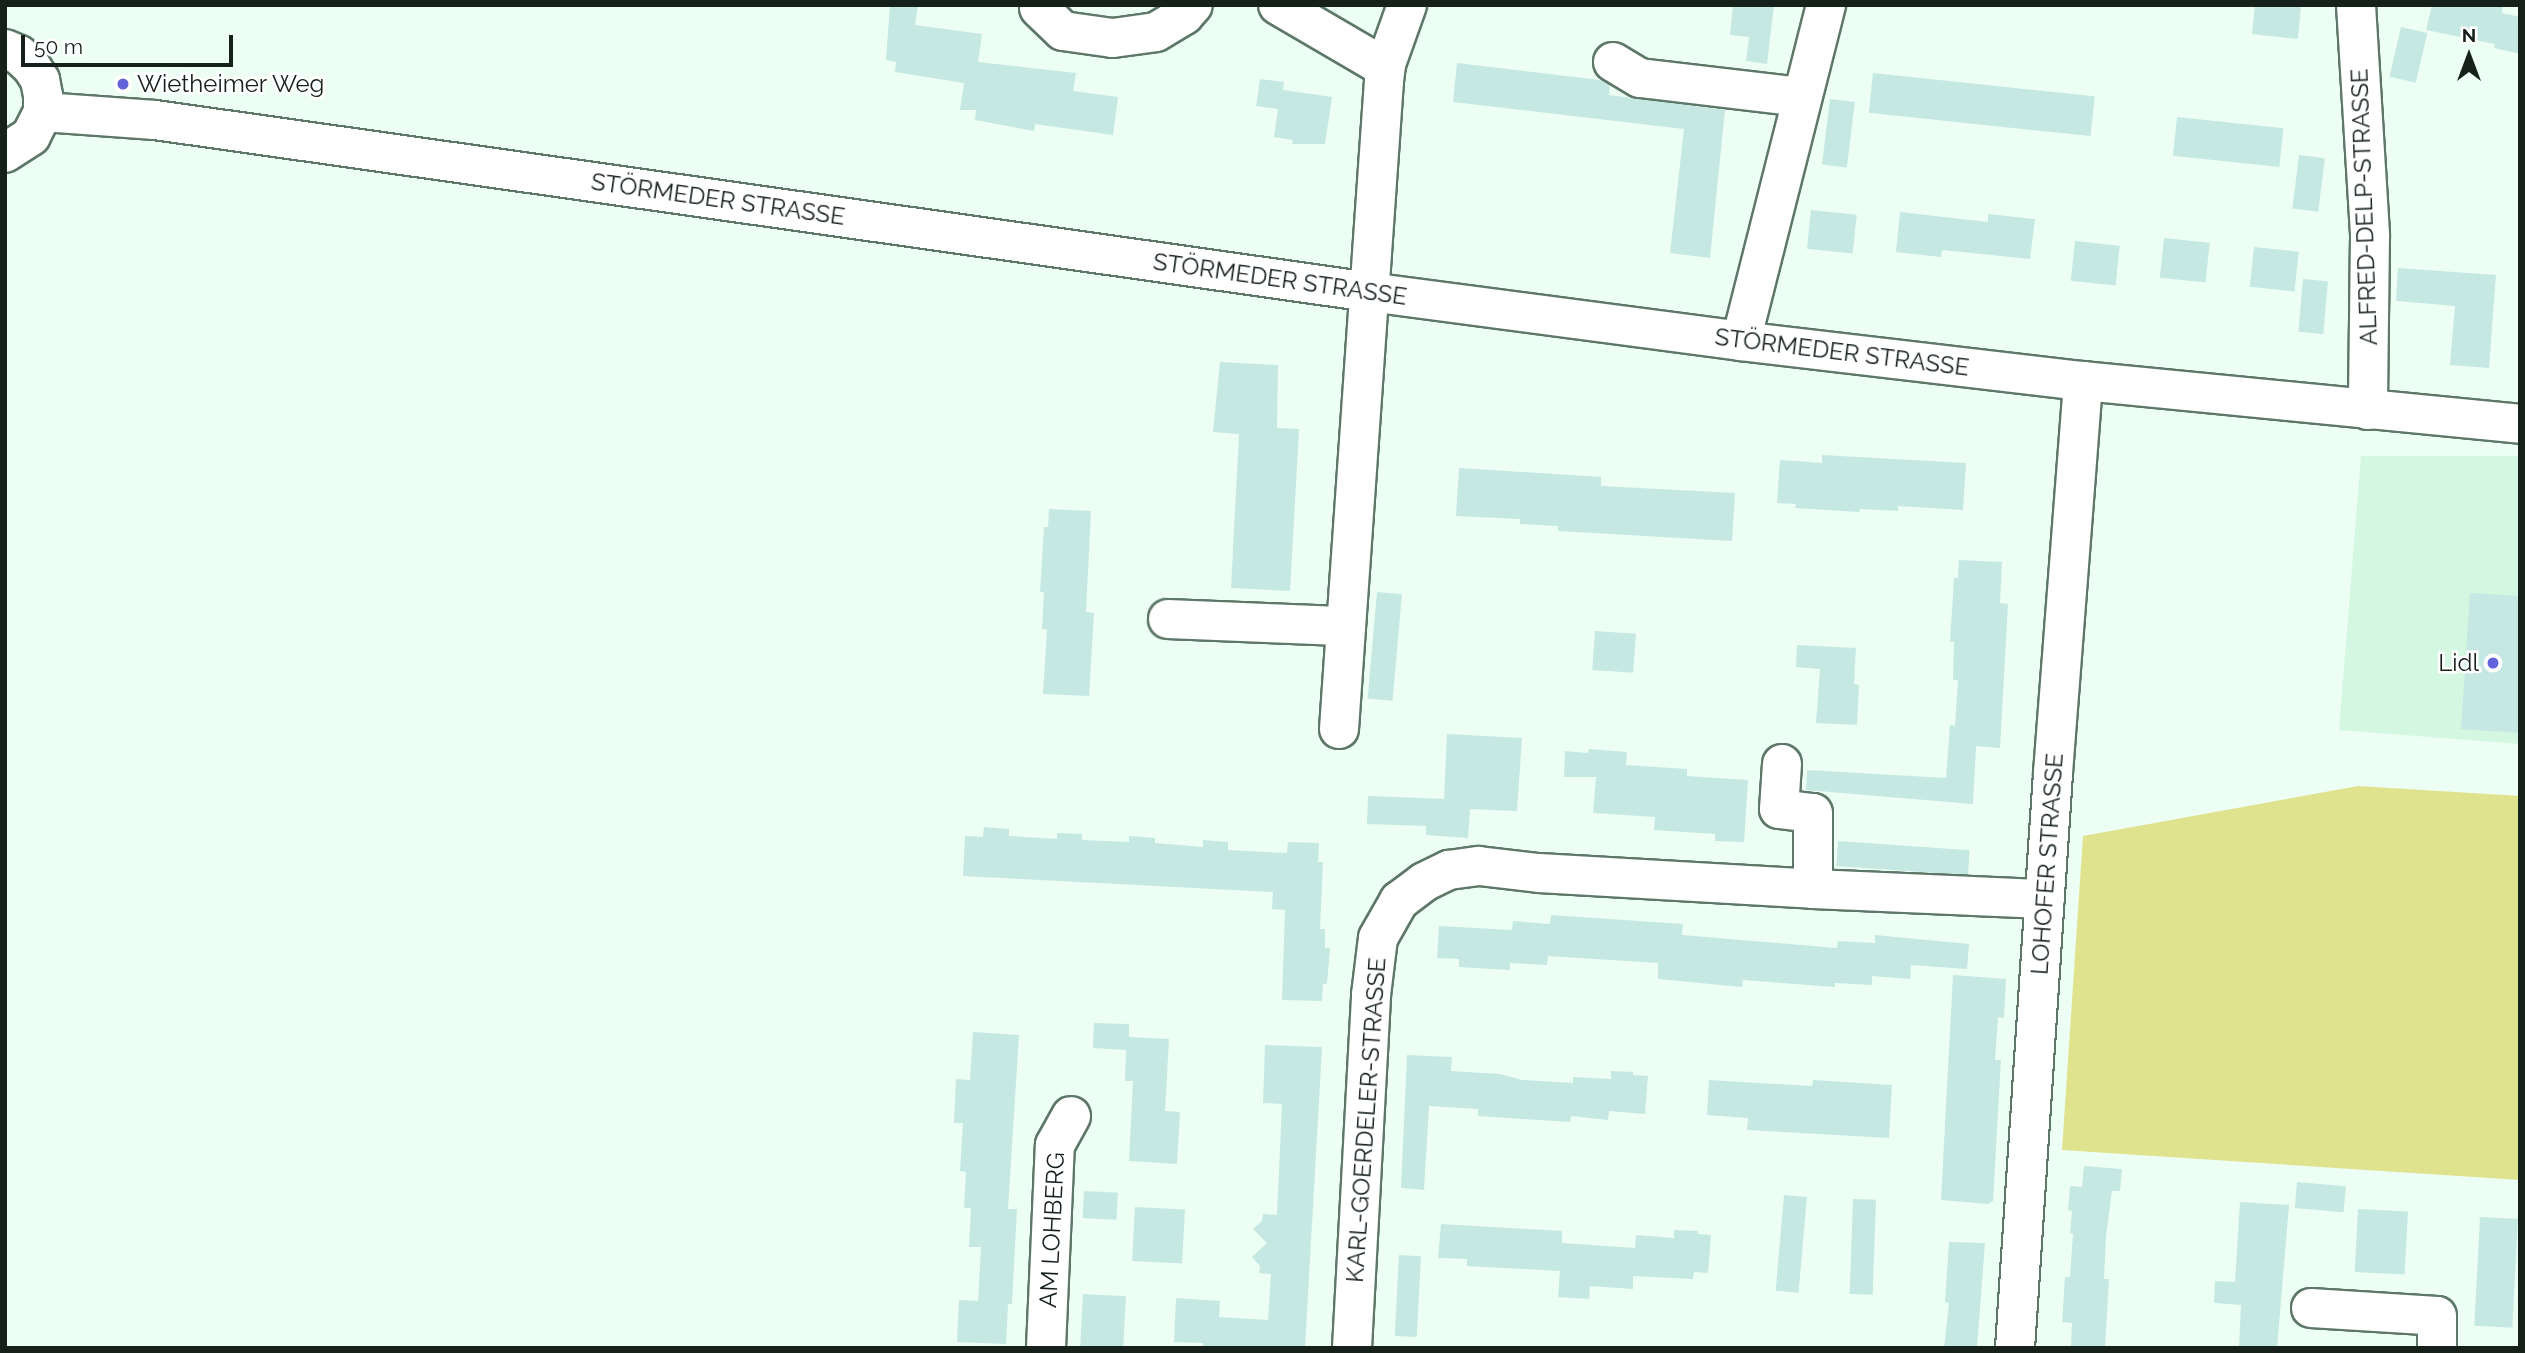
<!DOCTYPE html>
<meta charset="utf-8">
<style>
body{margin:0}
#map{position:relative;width:2525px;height:1353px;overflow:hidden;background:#edfef4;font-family:Raleway,sans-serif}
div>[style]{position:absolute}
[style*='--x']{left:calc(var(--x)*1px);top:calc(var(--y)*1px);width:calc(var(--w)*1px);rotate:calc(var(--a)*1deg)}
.built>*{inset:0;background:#d3f7e1}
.green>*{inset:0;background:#e0e38e}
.building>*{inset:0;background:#c5e8e2;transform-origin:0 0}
.roads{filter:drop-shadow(2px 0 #5d7768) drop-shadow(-2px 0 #5d7768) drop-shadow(0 2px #5d7768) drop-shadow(0 -2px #5d7768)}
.minor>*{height:38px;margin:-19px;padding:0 19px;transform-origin:19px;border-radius:19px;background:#fff}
.major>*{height:38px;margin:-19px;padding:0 19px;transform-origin:19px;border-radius:19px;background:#fff}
.dots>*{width:19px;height:19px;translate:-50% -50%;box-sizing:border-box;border:4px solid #fff;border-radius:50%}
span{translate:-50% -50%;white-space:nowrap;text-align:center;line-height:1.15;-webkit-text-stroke:5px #fff;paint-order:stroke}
.poi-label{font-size:24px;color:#17211b}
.left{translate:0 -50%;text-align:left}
.right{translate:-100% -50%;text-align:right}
.street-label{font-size:24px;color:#17211b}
.frame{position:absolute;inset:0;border:7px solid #17211b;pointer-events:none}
.north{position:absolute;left:2434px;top:21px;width:70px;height:70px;-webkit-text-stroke:5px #fff;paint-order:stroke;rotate:0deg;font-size:19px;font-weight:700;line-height:28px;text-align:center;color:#17211b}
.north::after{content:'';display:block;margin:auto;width:24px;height:32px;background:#17211b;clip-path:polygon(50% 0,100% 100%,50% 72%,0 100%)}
.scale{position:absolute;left:21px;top:35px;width:212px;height:32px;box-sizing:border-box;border:4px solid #17211b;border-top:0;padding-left:9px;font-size:21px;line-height:24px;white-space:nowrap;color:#17211b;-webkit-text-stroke:5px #fff;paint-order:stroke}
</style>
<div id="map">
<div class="built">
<div style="clip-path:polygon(2361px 456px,2520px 456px,2520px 744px,2339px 730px)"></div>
</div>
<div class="green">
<div style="clip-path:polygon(2358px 786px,2520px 796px,2520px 1180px,2062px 1150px,2083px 836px)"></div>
</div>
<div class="building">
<div style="clip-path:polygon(890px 5px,918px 5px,915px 25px,982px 34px,978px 62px,1076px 73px,1073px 91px,1118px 97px,1113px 135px,1035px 124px,1034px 131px,975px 120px,976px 110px,960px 110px,964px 83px,895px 72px,896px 62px,886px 60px)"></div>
<div style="clip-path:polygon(1733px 5px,1774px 5px,1767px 64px,1746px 61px,1749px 37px,1730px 35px)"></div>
<div style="clip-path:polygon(2255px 5px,2301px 5px,2298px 39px,2252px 34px)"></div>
<div style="clip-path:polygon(2432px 5px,2503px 5px,2502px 13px,2520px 17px,2520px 54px,2494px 48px,2495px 44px,2426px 30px)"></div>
<div style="left:2401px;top:27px;width:27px;height:51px;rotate:13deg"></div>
<div style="clip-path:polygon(1457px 63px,1600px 80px,1610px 85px,1609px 95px,1725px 110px,1710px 258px,1670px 253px,1684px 129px,1453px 102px)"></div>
<div style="left:1873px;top:73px;width:223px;height:40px;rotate:6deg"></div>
<div style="clip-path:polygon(1260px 79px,1284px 82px,1283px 90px,1332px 97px,1325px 144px,1292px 144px,1293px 140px,1274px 137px,1278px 109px,1256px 106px)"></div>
<div style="left:1830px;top:99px;width:25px;height:66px;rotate:7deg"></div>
<div style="left:2177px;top:117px;width:107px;height:39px;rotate:6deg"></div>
<div style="left:2299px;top:155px;width:26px;height:54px;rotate:7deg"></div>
<div style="left:1811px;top:210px;width:46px;height:39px;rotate:6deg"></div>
<div style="clip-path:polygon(1900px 212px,1988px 222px,1988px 214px,2035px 219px,2030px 259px,1942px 250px,1941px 257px,1896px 252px)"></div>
<div style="left:2164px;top:238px;width:46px;height:40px;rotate:6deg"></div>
<div style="left:2075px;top:241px;width:45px;height:40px;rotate:6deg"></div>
<div style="left:2254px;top:247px;width:45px;height:40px;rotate:6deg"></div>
<div style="clip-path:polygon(2398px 268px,2496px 275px,2489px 368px,2450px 365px,2455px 306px,2396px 301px)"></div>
<div style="left:2303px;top:279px;width:25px;height:53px;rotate:5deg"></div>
<div style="clip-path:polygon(1220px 362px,1278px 365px,1277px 428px,1299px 429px,1290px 591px,1231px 588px,1239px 434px,1213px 432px)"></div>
<div style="clip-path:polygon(1822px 455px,1966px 463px,1963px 510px,1898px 506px,1898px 511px,1860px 509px,1859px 512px,1795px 508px,1796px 504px,1777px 503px,1780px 460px,1822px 463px)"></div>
<div style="clip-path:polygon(1459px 468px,1601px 477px,1601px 486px,1735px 493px,1732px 541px,1558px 531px,1558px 526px,1520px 524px,1520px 519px,1456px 516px)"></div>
<div style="clip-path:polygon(1049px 509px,1091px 511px,1086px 612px,1094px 613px,1089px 696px,1043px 694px,1047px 630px,1042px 629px,1044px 592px,1040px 592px,1044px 527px,1048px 527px)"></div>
<div style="clip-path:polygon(1959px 560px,2002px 562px,2000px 603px,2008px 604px,2000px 748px,1976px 746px,1973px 804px,1806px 790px,1807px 770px,1946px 778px,1950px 725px,1955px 726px,1958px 680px,1953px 680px,1954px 642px,1950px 642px,1954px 578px,1958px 578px)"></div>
<div style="left:1377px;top:592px;width:25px;height:107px;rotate:5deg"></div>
<div style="clip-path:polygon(2470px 593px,2520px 596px,2520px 733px,2461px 729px)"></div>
<div style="left:1595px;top:631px;width:41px;height:39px;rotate:4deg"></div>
<div style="clip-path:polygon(1797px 645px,1856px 648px,1854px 684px,1859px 685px,1857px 725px,1816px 723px,1820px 669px,1796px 667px)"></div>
<div style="clip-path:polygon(1447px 734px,1522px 738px,1517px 811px,1470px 809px,1468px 838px,1426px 835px,1426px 826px,1367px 824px,1368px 796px,1444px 799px)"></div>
<div style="clip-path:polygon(1589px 749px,1627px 752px,1626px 765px,1687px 769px,1687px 776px,1748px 780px,1744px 842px,1715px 841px,1715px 834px,1654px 830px,1655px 817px,1593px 813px,1596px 777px,1564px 777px,1565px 751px,1588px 753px)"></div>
<div style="clip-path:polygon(984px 827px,1009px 829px,1009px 836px,1057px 839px,1057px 833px,1082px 834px,1082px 840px,1129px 842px,1129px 836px,1155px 838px,1155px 843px,1203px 847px,1203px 840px,1228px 842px,1228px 850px,1287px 853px,1288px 842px,1319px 843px,1318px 862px,1323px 862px,1320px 929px,1325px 929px,1325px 948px,1330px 948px,1327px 984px,1323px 984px,1322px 1001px,1282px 1000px,1285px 910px,1272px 909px,1273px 892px,963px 876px,965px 836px,983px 837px)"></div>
<div style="left:1838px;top:841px;width:132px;height:25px;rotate:4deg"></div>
<div style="clip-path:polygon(1551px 915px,1683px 924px,1682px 935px,1837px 948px,1838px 941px,1875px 943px,1875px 935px,1969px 944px,1967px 969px,1911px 965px,1910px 979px,1872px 976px,1872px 985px,1835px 983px,1835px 987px,1743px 980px,1742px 987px,1658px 979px,1658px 963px,1548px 956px,1547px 965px,1510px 963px,1510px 970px,1459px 967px,1459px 959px,1437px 958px,1439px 926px,1512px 930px,1513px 921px,1550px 924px)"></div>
<div style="clip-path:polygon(1953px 975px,2006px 979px,2004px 1018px,1998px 1017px,1995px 1060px,2001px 1060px,1993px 1201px,1988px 1204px,1941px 1200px)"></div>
<div style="clip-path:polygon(1094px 1023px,1129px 1024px,1129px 1037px,1169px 1039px,1165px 1111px,1180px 1112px,1177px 1164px,1129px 1161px,1133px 1081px,1125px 1081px,1126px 1050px,1093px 1048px)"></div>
<div style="clip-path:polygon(973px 1032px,1019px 1035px,1008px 1209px,1017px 1209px,1012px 1304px,1008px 1304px,1006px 1344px,957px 1342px,959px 1300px,978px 1301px,981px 1247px,969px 1247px,971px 1208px,964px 1208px,966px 1172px,960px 1171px,963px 1123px,954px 1123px,956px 1079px,970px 1080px)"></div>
<div style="clip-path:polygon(1265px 1045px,1322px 1047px,1305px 1348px,1203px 1348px,1203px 1343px,1174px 1342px,1176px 1298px,1220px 1301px,1219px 1317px,1268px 1320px,1271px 1274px,1259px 1273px,1260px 1266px,1252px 1257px,1267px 1243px,1253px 1229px,1262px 1221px,1263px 1214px,1277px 1215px,1282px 1104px,1263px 1103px)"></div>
<div style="clip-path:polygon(1407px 1055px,1452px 1057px,1451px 1071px,1500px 1074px,1522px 1080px,1573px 1083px,1573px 1077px,1611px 1079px,1611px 1071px,1633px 1072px,1633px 1075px,1648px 1076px,1645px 1114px,1609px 1111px,1608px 1120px,1571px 1116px,1570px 1122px,1478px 1116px,1478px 1109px,1429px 1106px,1424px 1190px,1401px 1188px)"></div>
<div style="clip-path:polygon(1709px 1080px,1812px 1086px,1813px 1080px,1892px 1085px,1889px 1138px,1747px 1130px,1748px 1118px,1707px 1115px)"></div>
<div style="clip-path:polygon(2084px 1166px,2122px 1169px,2120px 1191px,2112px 1191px,2106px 1236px,2104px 1279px,2109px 1279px,2105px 1348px,2071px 1348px,2072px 1323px,2062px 1322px,2065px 1277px,2070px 1277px,2073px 1234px,2070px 1233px,2072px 1211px,2068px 1210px,2070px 1186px,2082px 1187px)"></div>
<div style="left:2297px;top:1182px;width:49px;height:26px;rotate:5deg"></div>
<div style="left:1084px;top:1191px;width:34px;height:27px;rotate:3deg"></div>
<div style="left:1784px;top:1195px;width:23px;height:96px;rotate:5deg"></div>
<div style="left:1853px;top:1199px;width:23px;height:95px;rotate:2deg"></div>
<div style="clip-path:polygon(2240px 1202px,2289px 1205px,2277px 1348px,2239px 1348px,2241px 1305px,2214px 1303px,2215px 1281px,2235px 1282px)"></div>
<div style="left:1135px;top:1207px;width:50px;height:54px;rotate:3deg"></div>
<div style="left:2358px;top:1209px;width:50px;height:63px;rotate:3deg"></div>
<div style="left:2480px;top:1217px;width:38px;height:109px;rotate:3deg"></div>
<div style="clip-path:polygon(1441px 1224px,1562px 1231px,1562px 1243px,1635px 1248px,1636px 1235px,1674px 1238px,1674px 1230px,1698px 1231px,1698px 1234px,1711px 1235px,1708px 1273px,1694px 1272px,1693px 1279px,1633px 1276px,1633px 1289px,1590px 1286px,1589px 1299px,1558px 1297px,1560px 1271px,1467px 1266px,1467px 1259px,1438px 1258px)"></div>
<div style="clip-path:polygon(1949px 1242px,1985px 1243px,1977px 1348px,1944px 1348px,1949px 1303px,1945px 1302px)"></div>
<div style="left:1399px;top:1255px;width:22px;height:81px;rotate:3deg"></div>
<div style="left:1083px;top:1294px;width:43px;height:54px;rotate:3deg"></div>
</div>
<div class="roads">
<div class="minor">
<div style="--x:1278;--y:5;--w:111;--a:30.3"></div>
<div style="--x:1374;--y:61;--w:12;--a:14"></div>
<div style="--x:2356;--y:5;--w:232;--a:86.5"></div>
<div style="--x:2370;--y:237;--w:173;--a:90.7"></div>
<div style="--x:1039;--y:8;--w:33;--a:44"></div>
<div style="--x:1063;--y:31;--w:50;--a:8"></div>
<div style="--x:1113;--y:38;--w:43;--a:-7.9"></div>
<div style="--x:1156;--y:32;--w:33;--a:-31"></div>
<div style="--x:1184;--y:15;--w:13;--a:-48"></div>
<div style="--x:1613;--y:62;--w:31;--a:31"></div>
<div style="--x:1640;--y:78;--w:163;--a:6.7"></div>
<div style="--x:1741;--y:341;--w:347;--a:-75.8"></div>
<div style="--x:1168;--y:619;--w:178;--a:2.3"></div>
<div style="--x:1339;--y:729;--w:650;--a:-86.03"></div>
<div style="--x:1384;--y:81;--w:17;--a:-83"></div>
<div style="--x:1386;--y:64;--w:63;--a:-70.4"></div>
<div style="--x:1782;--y:764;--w:45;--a:93.8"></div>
<div style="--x:1779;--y:809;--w:34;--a:7"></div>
<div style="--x:1813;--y:813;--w:76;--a:90"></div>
<div style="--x:2311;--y:1308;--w:126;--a:3.6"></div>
<div style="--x:2437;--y:1316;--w:32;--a:90"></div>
<div style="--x:1046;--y:1348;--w:203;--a:-87.5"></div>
<div style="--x:1055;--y:1145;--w:33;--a:-61"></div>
<div style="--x:1352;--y:1348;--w:354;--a:-86.9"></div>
<div style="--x:1371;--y:995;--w:57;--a:-83"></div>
<div style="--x:1378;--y:938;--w:43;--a:-60.4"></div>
<div style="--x:1399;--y:901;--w:31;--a:-37"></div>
<div style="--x:1424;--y:882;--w:28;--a:-26"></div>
<div style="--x:1449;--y:870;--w:30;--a:-8"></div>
<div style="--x:1479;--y:866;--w:60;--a:6.7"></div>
<div style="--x:1539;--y:873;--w:274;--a:3.3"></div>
<div style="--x:1813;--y:889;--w:232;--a:2.5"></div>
<div style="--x:2015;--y:1348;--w:576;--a:-86.22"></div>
<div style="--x:2053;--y:773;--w:393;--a:-85.6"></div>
</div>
<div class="major">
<div style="--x:5;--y:49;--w:15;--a:23"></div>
<div style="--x:19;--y:55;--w:16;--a:43"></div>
<div style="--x:31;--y:66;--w:17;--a:57"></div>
<div style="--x:40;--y:80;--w:16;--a:79"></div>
<div style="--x:43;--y:96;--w:16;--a:90"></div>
<div style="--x:43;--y:112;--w:27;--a:117"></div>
<div style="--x:31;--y:136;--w:31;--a:147"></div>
<div style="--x:43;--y:112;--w:112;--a:4.1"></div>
<div style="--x:155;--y:120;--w:1226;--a:8.06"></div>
<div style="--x:1369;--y:292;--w:375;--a:7.5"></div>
<div style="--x:1741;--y:341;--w:344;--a:6.7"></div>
<div style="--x:2083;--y:381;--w:439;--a:5.6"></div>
</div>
</div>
<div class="dots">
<div style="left:123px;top:84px;background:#6362db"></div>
<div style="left:2493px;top:663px;background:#6362db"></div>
</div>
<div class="poi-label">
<span class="left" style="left:137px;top:84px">Wietheimer Weg</span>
<span class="right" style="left:2479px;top:663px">Lidl</span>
</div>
<div class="street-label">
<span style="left:718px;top:199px;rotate:8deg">STÖRMEDER STRASSE</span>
<span style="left:2364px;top:207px;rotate:-92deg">ALFRED-DELP-STRASSE</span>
<span style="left:1280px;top:279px;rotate:8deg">STÖRMEDER STRASSE</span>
<span style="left:1842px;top:352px;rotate:7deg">STÖRMEDER STRASSE</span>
<span style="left:2047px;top:864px;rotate:-86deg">LOHOFER STRASSE</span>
<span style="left:1366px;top:1120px;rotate:-86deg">KARL-GOERDELER-STRASSE</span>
<span style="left:1052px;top:1230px;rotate:-87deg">AM LOHBERG</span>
</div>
<div class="frame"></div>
<div class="north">N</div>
<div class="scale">50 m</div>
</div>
